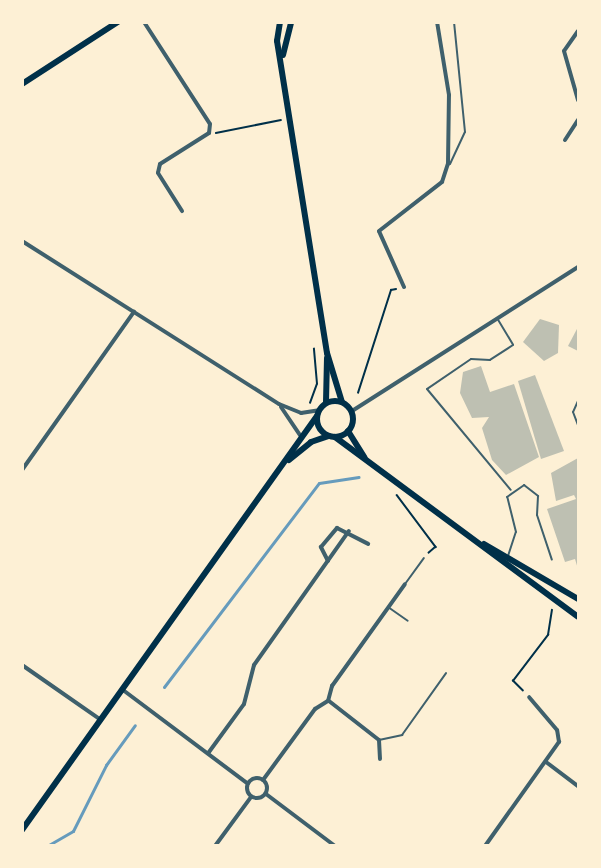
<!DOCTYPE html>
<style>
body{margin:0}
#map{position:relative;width:601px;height:868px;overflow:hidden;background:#fdf0d5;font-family:"Nunito Sans",sans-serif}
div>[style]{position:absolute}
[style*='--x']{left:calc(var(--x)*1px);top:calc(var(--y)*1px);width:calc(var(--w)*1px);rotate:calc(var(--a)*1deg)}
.stream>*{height:3px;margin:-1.5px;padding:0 1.5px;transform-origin:1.5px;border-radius:1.5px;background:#669bbc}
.building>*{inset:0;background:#bec0b2}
.path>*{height:1.5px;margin:-0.75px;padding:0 0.75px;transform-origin:0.75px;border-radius:0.75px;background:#003049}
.service>*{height:2px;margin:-1px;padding:0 1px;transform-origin:1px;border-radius:1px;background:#3f606c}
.minor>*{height:4px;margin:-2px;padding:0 2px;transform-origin:2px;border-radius:2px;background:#3f606c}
.minor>.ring{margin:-2px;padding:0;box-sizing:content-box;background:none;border:4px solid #3f606c;border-radius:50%}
.secondary>*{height:6px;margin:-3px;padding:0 3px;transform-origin:3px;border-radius:3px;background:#003049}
.secondary>.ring{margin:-3px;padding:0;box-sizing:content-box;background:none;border:6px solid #003049;border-radius:50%}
span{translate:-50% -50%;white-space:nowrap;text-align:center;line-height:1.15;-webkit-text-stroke:6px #fdf0d5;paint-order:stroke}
.frame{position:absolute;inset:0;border:24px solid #fdf0d5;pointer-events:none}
</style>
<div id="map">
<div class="stream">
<div style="--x:164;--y:687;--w:256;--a:-52.8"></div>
<div style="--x:319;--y:483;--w:40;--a:-8.5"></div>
<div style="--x:47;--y:846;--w:30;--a:-30"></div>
<div style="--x:73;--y:831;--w:74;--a:-63.4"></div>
<div style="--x:106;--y:765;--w:49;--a:-54.1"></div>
</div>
<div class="building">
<div style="clip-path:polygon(540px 319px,559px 325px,558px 353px,544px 361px,523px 342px)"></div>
<div style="clip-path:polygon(578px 327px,578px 351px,568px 346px)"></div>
<div style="clip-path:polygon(481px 366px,490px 392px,514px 384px,539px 457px,506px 475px,492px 460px,482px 428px,489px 417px,472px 418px,460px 393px,463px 372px)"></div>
<div style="clip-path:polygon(535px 375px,564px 451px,541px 459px,518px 381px)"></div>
<div style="clip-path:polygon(578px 458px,578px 569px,575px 559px,565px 562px,547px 509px,576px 499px,574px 495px,556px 501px,551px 473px)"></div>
</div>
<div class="path">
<div style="--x:216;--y:133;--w:66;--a:-11.3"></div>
<div style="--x:358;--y:393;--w:108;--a:-72.2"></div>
<div style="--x:391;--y:290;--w:5;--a:-11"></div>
<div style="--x:310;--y:403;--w:20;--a:-70"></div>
<div style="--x:317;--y:384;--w:35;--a:-95"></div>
<div style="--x:397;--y:495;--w:65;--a:53.1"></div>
<div style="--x:436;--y:547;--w:9;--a:139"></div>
<div style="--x:523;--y:691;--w:14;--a:-135"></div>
<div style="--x:513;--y:681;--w:58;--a:-52.7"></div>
<div style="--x:548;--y:635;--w:25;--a:-81"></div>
</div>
<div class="service">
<div style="--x:450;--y:164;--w:35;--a:-65"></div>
<div style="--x:465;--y:132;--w:111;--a:-95.7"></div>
<div style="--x:497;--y:318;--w:31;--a:59"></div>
<div style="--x:513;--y:345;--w:27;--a:147"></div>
<div style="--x:490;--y:360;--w:19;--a:-177"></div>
<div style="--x:471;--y:359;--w:53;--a:145.7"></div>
<div style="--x:427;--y:389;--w:131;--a:50.3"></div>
<div style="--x:578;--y:401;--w:12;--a:114"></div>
<div style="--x:573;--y:412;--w:14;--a:69"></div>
<div style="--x:508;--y:556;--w:25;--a:-72"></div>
<div style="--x:516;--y:532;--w:36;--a:-104"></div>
<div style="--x:507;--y:497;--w:21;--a:-35"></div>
<div style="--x:524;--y:485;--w:18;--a:38"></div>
<div style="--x:538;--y:496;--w:19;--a:93"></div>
<div style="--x:537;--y:515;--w:47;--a:71.6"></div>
<div style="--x:405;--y:584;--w:32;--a:-54"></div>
<div style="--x:388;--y:607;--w:24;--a:35"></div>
<div style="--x:379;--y:740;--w:24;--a:-12"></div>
<div style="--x:402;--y:735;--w:76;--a:-54.6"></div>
</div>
<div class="minor">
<div style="--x:144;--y:22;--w:121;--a:57.1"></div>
<div style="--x:210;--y:124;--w:9;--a:96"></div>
<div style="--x:209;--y:133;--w:58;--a:147.7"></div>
<div style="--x:160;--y:164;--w:9;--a:103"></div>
<div style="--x:158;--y:173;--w:45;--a:57.7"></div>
<div style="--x:578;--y:31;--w:24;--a:125"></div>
<div style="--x:564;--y:51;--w:51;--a:74.1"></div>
<div style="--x:565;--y:140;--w:24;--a:-57"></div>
<div style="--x:22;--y:241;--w:304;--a:32.4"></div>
<div style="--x:279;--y:404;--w:24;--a:22"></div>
<div style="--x:301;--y:413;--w:18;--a:-9"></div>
<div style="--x:404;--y:287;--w:61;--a:-114.1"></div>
<div style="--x:379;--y:231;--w:80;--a:-37.9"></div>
<div style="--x:442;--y:182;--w:19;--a:-72"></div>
<div style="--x:448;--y:164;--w:69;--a:-89.2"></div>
<div style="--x:449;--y:95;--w:74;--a:-99.3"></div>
<div style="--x:281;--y:407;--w:34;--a:56"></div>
<div style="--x:352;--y:411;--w:268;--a:-32.5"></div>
<div style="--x:22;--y:470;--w:194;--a:-54.7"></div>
<div style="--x:328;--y:561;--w:16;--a:-117"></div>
<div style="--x:321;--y:547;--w:25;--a:-50"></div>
<div style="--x:337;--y:528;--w:35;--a:27"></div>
<div style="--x:22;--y:665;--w:96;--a:34.8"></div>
<div style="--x:123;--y:690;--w:156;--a:36.9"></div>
<div style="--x:329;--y:701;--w:63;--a:38"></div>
<div style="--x:379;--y:740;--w:19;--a:87"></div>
<div style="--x:209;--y:752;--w:59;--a:-53.9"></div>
<div style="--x:244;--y:704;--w:40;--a:-75.6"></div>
<div style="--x:254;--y:665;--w:164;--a:-54.7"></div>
<div style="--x:546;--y:762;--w:40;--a:37"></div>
<div class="ring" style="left:247px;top:778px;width:16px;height:16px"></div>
<div style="--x:263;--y:780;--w:88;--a:-53.8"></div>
<div style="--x:315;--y:709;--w:15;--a:-32"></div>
<div style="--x:328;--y:701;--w:16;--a:-75"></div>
<div style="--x:332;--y:686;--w:125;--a:-54.4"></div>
<div style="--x:266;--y:794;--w:86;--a:37"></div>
<div style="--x:215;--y:846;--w:61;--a:-53.7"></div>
<div style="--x:485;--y:846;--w:128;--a:-54.6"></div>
<div style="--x:559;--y:742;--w:12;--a:-99"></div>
<div style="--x:557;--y:730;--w:43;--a:-130.3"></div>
</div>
<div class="secondary">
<div style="--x:280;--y:22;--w:19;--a:99"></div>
<div style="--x:277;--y:41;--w:316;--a:80.9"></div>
<div style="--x:327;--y:353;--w:51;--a:73"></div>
<div style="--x:283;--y:55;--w:34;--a:-76"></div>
<div style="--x:22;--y:84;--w:114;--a:-32.9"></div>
<div class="ring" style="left:317px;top:401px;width:30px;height:30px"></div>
<div style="--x:326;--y:402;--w:44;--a:-88.7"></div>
<div style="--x:348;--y:431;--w:31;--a:58"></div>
<div style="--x:335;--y:437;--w:302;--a:36.5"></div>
<div style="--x:289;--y:460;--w:28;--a:-39"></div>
<div style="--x:311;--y:442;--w:18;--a:-19"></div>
<div style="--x:484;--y:544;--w:109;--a:30.3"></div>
<div style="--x:22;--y:830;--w:508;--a:-54.53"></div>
</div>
<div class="frame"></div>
</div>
